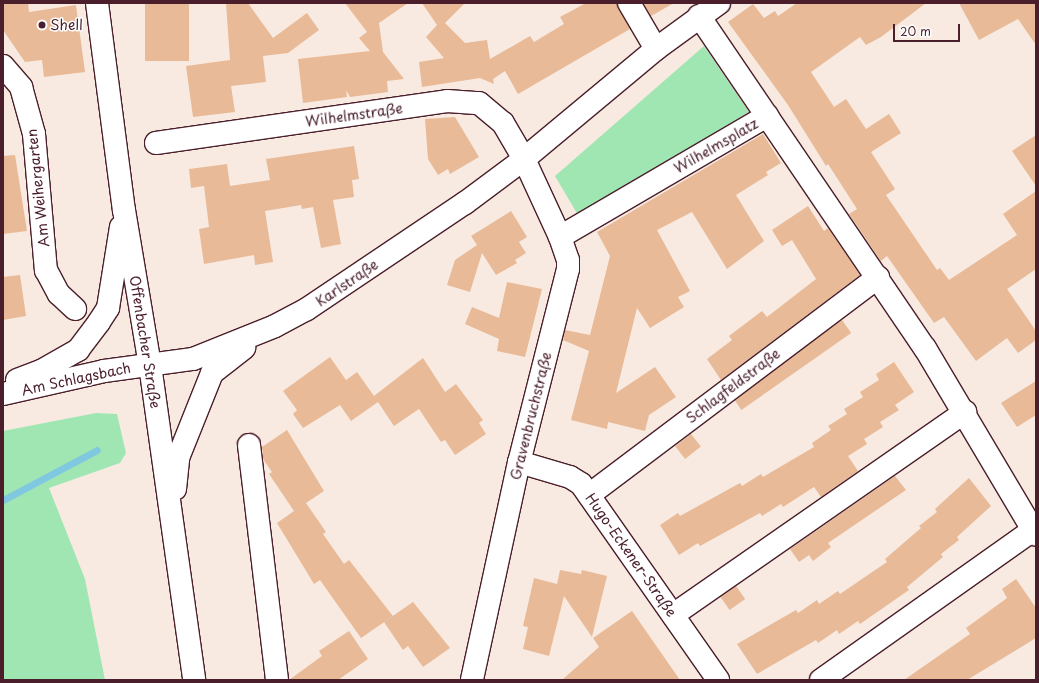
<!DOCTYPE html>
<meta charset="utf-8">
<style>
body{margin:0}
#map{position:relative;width:1039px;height:683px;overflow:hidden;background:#f8eae0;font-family:"Playpen Sans",sans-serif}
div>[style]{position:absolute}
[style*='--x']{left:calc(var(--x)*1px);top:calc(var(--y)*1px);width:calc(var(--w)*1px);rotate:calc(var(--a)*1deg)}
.green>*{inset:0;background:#9fe6b3}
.stream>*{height:7px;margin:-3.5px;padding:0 3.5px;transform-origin:3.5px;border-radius:3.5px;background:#7fc8e0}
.building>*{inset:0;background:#e8ba98;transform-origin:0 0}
.roads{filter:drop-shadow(1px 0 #4a1f2b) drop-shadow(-1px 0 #4a1f2b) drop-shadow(0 1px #4a1f2b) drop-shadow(0 -1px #4a1f2b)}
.minor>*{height:22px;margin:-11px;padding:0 11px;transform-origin:11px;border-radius:11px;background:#fff}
.dots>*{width:11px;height:11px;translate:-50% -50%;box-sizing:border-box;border:2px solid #fff;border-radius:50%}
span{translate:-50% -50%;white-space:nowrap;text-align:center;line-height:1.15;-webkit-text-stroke:3px #fff;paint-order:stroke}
.poi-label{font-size:14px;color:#4a1f2b}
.left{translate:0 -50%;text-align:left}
.street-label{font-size:14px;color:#4a1f2b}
.frame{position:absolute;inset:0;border:4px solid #4a1f2b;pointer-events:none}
.scale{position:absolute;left:893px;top:24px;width:67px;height:18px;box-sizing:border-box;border:2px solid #4a1f2b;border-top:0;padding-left:5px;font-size:12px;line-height:14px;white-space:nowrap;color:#4a1f2b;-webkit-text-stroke:3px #fff;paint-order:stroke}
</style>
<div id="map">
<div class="green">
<div style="clip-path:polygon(704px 46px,749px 112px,578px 215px,555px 176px)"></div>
<div style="clip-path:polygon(96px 413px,117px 414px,126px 453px,120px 463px,49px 488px,85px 579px,105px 680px,3px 680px,3px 431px)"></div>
</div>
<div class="stream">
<div style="--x:3;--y:500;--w:106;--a:-28"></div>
</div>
<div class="building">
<div style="clip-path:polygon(3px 3px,28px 3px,29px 12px,76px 5px,85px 72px,44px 77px,42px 60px,25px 62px,3px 30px)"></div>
<div style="left:145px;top:3px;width:44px;height:58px"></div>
<div style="clip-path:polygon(226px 3px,248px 3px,273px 38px,307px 13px,319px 30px,288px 53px,263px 56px,266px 82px,231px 86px,235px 112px,193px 117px,186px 66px,230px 60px)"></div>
<div style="clip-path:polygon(345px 3px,408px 3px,379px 23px,383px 52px,404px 79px,387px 81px,388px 92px,350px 97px,346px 90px,347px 97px,303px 103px,298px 59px,370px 51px,359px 38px,367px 32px)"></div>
<div style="clip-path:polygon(422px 3px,465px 3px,445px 23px,465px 43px,487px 40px,490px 59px,530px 36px,534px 42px,564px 24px,560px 17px,586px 3px,617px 3px,630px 29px,518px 94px,505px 71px,493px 79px,494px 84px,480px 78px,422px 87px,419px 62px,444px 58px,426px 37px,437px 25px)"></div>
<div style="clip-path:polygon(643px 3px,674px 3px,651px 16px)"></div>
<div style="clip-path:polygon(797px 3px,926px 3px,881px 37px,866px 45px,860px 37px,811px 72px,834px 107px,846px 99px,866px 129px,889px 114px,901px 133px,871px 152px,895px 189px,886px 195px,937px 270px,940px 268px,949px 280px,1017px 235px,1003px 214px,1036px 191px,1036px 269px,1007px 289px,1036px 331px,1036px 340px,1018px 353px,1007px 338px,976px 361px,944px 317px,934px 323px,887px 256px,881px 261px,849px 214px,857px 209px,828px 164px,826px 166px,788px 105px,728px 22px,753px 4px,764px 18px,775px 11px,778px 16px)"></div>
<div style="clip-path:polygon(959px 3px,1036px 3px,1036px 45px,1018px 19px,979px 40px)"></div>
<div style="clip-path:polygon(455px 117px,479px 157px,450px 174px,448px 169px,438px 175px,428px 159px,425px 119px)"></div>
<div style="clip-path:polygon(763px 134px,781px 163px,766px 172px,768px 175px,736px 195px,764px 241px,727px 269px,692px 212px,657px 230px,690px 291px,678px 297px,684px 307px,650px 328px,637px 308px,616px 393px,655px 367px,676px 397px,649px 415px,645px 431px,608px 422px,607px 429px,571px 420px,589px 351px,563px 340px,565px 330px,590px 335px,610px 256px,597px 232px)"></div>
<div style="clip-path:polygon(1036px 135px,1036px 186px,1012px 151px)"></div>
<div style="clip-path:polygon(354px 146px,359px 179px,352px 180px,354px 197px,333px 200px,341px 244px,321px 248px,313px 207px,302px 209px,301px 205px,265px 211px,273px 262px,255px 265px,254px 255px,204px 264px,199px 229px,209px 227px,204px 186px,191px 188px,189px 169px,227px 164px,230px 186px,270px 180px,266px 159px)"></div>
<div style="clip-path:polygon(15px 155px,27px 231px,3px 234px,3px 156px)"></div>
<div style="clip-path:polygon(808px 206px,824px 231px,828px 228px,860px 275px,721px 380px,707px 359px,732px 340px,729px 336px,762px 311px,767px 317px,816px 279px,792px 240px,782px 246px,772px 230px)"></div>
<div style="clip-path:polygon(511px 211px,527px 237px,519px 242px,526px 253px,515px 260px,517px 263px,496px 275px,482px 253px,470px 292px,447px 285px,455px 260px,477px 245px,471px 236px)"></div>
<div style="clip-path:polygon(20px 275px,26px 316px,3px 320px,3px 277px)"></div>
<div style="clip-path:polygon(507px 282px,542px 289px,525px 357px,497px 351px,499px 339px,465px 324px,472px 307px,499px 318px)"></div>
<div style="left:842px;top:320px;width:16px;height:134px;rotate:55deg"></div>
<div style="clip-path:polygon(330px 357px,346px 380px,357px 372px,374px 396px,423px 358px,445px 392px,456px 384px,483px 420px,479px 423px,486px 434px,455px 455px,445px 440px,441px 442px,419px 409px,394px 426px,378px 402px,351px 421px,340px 405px,303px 428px,293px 414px,297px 410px,283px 391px)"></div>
<div style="clip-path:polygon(894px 362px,914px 392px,895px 405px,899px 410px,880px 422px,883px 427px,864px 439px,867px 444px,848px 456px,858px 471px,821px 497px,814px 487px,783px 507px,781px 504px,762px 516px,760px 513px,700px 546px,698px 543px,679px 555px,660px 525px,678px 513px,680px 516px,740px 483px,742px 486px,761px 474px,763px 477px,814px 447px,812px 443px,831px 430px,828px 426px,847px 414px,844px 409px,863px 397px,860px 392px,879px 380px,876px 374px)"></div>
<div style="clip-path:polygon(1036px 381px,1036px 415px,1017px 427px,1001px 403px)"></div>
<div style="clip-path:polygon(287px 430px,324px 491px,306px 503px,326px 532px,323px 534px,344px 564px,349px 560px,393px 616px,361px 638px,320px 580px,314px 584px,277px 523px,294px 511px,269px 474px,272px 472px,263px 459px,262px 447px)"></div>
<div style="left:691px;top:434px;width:16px;height:20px;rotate:52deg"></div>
<div style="clip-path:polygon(895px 476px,906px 490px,828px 543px,831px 547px,813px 561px,809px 555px,799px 562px,790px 549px)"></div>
<div style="clip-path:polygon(969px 478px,991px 506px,957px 537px,959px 540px,941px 554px,943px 557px,907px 587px,909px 590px,860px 624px,858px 621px,839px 634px,837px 630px,818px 643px,816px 640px,757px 674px,737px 644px,796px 610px,798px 613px,817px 600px,819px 604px,838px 591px,840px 594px,887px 562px,885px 559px,921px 528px,919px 526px,937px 512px,935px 509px)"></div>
<div style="clip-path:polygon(560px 570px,581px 574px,582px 570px,607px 576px,592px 637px,564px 596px,549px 656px,523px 649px,528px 627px,523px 626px,534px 578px,557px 584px)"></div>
<div style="clip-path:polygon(1016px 579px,1036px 608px,1036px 638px,967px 680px,904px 680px,970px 634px,966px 628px,1007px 598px,1002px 589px)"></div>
<div style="left:736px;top:586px;width:16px;height:19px;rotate:55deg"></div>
<div style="clip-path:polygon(413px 602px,450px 648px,423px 667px,408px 646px,403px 650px,384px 622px)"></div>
<div style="clip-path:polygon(632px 611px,680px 680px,562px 680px,599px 647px,593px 638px)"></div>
<div style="clip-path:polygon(349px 631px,368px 659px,338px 680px,289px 680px,322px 656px,319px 651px)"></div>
</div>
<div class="roads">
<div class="minor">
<div style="--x:97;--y:3;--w:209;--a:82.6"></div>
<div style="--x:124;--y:210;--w:157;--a:80.5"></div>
<div style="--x:150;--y:365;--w:318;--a:82"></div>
<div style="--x:629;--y:3;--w:53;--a:59.6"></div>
<div style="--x:699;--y:16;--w:402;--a:55.8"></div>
<div style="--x:925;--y:348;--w:217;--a:59.3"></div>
<div style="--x:3;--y:66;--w:28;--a:49"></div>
<div style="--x:21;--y:87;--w:49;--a:74.5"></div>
<div style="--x:34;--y:134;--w:137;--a:85"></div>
<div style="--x:46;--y:270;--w:27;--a:62"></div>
<div style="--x:59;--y:294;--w:22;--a:43"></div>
<div style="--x:156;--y:143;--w:294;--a:-8.2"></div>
<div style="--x:447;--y:101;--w:32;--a:4"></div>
<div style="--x:479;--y:103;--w:31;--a:40"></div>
<div style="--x:503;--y:123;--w:42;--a:59.7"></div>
<div style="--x:524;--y:159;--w:86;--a:65.2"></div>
<div style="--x:560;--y:237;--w:24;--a:71"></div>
<div style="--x:568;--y:260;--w:9;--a:90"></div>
<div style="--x:568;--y:269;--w:199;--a:104.2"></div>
<div style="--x:519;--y:462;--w:223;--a:102.2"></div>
<div style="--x:560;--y:237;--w:240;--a:-30.3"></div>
<div style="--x:17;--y:380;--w:26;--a:-21"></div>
<div style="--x:41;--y:371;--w:43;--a:-29.6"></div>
<div style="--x:78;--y:350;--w:35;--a:-53"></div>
<div style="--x:99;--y:322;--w:17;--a:-57"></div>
<div style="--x:108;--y:308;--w:82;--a:-80.9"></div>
<div style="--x:3;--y:394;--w:104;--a:-12.8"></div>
<div style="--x:104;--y:371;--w:90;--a:-7.7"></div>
<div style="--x:193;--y:359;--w:88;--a:-21.9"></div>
<div style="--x:275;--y:326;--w:36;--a:-28"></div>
<div style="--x:307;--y:309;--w:190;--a:-33.9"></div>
<div style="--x:465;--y:203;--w:74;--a:-36.7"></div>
<div style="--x:524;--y:159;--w:172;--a:-39.8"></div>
<div style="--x:656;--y:49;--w:78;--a:-36.1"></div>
<div style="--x:249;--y:445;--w:237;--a:83.2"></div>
<div style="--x:519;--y:462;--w:53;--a:16.4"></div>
<div style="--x:570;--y:477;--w:13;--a:32"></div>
<div style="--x:581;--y:484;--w:239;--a:55"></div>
<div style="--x:175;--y:489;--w:31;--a:-84"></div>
<div style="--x:178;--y:458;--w:92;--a:-68.2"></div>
<div style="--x:212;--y:373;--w:41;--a:-38"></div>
<div style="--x:589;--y:495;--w:362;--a:-37"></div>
<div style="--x:673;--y:615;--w:356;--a:-34.8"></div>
<div style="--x:821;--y:680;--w:260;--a:-35.3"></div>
</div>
</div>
<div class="dots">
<div style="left:42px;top:25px;background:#4a1f2b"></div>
</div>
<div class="poi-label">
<span class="left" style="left:50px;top:25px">Shell</span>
</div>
<div class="street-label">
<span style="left:354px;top:115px;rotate:-8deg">Wilhelmstraße</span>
<span style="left:716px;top:146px;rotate:-30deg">Wilhelmsplatz</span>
<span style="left:38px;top:188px;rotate:-96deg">Am Weihergarten</span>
<span style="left:347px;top:283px;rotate:-34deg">Karlstraße</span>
<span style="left:145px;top:342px;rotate:81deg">Offenbacher Straße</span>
<span style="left:76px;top:379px;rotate:-12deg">Am Schlagsbach</span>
<span style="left:733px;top:386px;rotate:-37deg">Schlagfeldstraße</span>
<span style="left:531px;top:416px;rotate:-76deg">Gravenbruchstraße</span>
<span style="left:631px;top:555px;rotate:55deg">Hugo-Eckener-Straße</span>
</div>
<div class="frame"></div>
<div class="scale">20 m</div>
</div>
